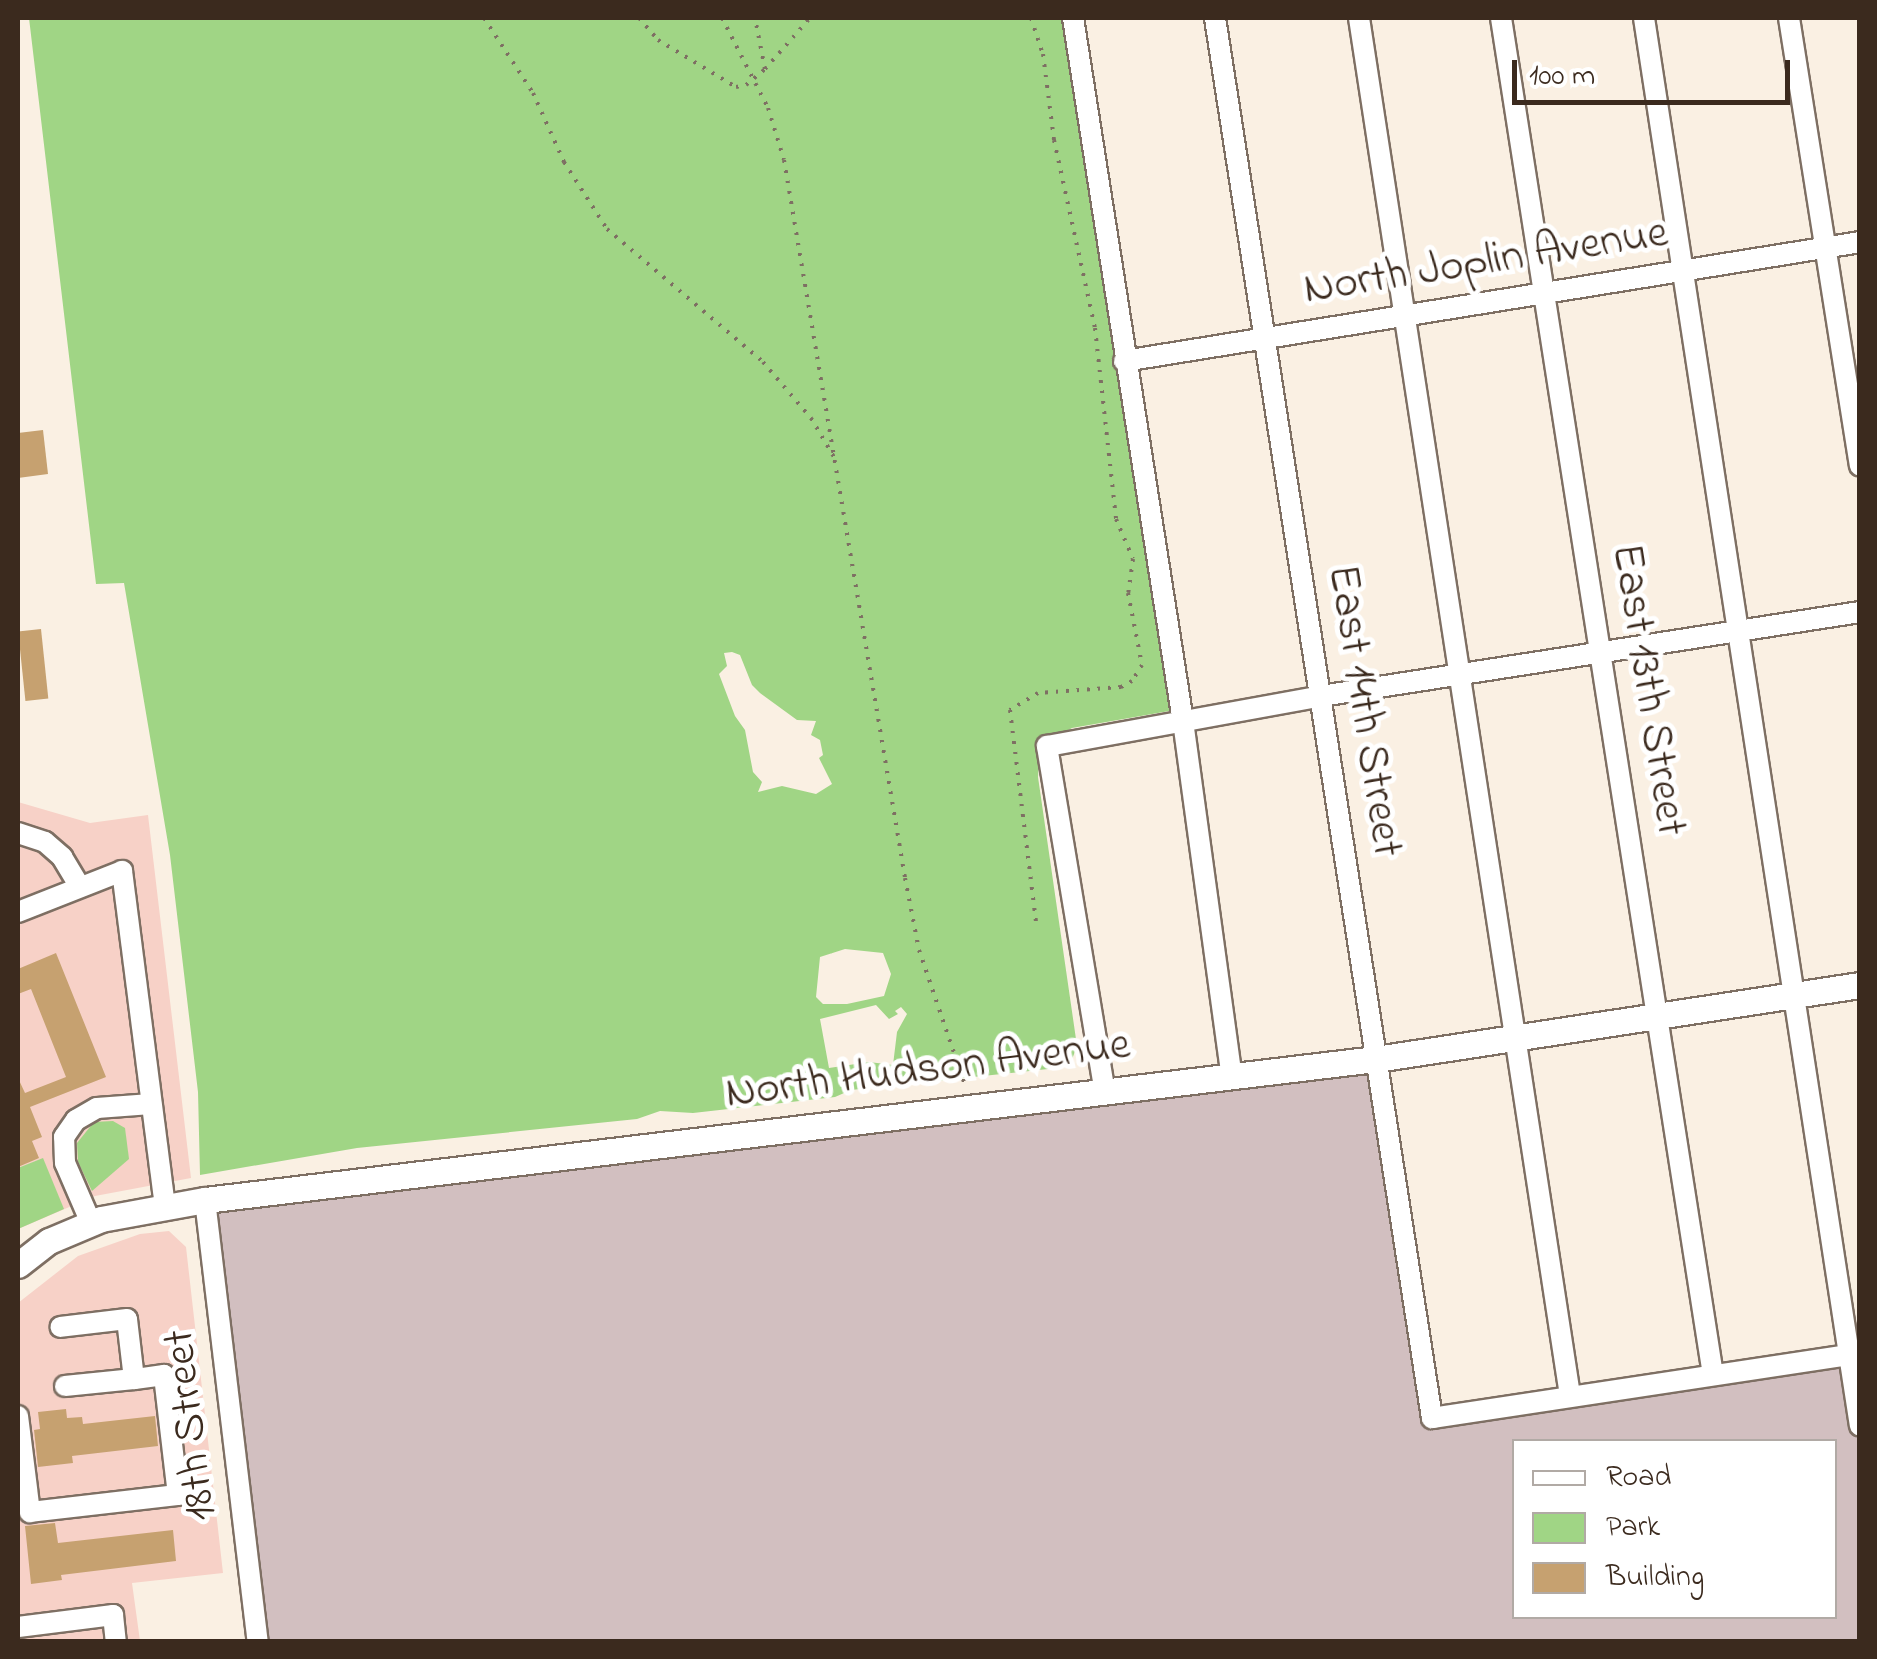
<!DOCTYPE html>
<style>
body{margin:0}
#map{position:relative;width:1877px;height:1659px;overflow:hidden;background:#faf0e3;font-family:"Indie Flower",sans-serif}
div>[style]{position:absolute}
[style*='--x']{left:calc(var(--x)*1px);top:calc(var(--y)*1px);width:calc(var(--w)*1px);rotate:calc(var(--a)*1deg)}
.built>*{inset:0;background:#f7d1c7}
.industrial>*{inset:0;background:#d2bfc0}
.green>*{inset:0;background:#a0d585}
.building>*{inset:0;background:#c6a170;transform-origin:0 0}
.path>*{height:4px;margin-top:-2px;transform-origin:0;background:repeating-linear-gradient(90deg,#7e6f63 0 2.5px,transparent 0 10.5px)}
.roads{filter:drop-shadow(2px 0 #7e6f63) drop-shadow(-2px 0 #7e6f63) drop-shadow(0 2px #7e6f63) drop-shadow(0 -2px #7e6f63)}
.minor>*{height:20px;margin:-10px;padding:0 10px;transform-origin:10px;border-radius:10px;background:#fff}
.major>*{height:25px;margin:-12.5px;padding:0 12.5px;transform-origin:12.5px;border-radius:12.5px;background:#fff}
span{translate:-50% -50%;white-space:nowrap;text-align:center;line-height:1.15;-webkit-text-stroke:10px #fff;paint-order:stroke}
.street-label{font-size:45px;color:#3b2a1e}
.frame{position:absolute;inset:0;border:20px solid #3b2a1e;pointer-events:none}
.legend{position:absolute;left:1512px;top:1439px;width:325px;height:180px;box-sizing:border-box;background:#fff;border:2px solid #b1aaa5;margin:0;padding:12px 18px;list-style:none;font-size:30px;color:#3b2a1e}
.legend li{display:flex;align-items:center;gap:20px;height:50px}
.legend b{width:50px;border:2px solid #b1aaa5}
.scale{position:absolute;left:1512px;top:60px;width:278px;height:45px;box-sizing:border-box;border:5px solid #3b2a1e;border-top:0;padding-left:12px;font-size:30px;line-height:35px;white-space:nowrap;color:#3b2a1e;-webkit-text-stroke:8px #fff;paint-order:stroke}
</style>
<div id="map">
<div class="built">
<div style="clip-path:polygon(18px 802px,90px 823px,148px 815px,191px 1178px,95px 1196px,18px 1229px)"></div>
<div style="clip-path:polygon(169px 1231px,186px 1247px,223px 1573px,132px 1583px,140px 1641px,18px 1641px,18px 1303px,78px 1256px,140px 1234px)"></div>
</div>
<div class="industrial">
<div style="clip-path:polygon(evenodd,1376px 1059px,1432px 1417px,1859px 1353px,1859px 1641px,258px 1641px,205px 1200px,1376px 1059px,1514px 1442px,1834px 1442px,1834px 1616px,1514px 1616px,1514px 1442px)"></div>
</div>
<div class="green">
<div style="clip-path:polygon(evenodd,29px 18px,1066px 18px,1175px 710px,1072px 728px,1040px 746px,1038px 777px,1077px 1046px,1071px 1062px,1057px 1068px,851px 1090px,835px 1097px,693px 1113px,660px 1111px,637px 1119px,357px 1148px,200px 1175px,198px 1092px,170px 855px,124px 583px,96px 584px,29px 18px,732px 652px,740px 655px,752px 685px,760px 693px,797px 720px,816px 721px,811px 735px,820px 740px,823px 755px,819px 758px,832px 784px,816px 794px,782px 786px,758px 792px,762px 782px,753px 772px,745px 730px,735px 716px,719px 674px,727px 666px,724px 653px,732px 652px,29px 18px,845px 949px,883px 953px,891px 974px,884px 996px,847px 1004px,823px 1004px,816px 997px,820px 957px,845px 949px,29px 18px,876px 1005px,889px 1019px,898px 1014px,895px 1011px,901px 1007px,907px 1014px,897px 1032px,893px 1065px,869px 1062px,829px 1068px,820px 1019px,876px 1005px)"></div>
<div style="clip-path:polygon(113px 1121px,125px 1128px,129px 1159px,92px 1191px,78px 1162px,77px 1143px,94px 1122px)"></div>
<div style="clip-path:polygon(43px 1158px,64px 1209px,18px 1229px,18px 1168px)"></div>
</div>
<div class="building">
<div style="clip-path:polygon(43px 430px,48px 474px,18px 478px,18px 433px)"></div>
<div style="left:41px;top:629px;width:70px;height:23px;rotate:84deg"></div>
<div style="clip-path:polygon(56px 953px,106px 1077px,30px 1107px,42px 1137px,32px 1141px,39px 1158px,18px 1167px,18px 1078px,25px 1093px,66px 1077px,31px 989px,18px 994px,18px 969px)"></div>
<div style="clip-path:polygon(66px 1409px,67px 1418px,82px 1417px,83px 1424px,155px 1416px,158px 1446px,72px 1456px,73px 1463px,38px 1467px,34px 1430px,40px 1429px,38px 1412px)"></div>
<div style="clip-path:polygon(55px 1523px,58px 1543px,173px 1530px,176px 1561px,61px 1575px,62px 1580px,31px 1584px,25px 1526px)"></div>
</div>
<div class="path">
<div style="--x:484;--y:18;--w:90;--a:56.8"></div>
<div style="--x:533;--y:93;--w:76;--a:65.8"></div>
<div style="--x:564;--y:162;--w:80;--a:57.3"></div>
<div style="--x:607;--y:229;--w:205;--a:40.4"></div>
<div style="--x:763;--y:362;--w:74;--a:49.4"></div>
<div style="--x:811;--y:418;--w:45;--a:59.5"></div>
<div style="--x:639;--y:18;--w:29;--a:49"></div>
<div style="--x:658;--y:40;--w:91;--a:31.1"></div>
<div style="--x:736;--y:87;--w:10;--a:-11"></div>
<div style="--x:746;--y:85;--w:25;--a:-40"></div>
<div style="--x:765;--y:69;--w:52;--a:-101.1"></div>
<div style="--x:722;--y:18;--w:101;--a:62.9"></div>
<div style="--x:768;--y:108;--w:54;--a:72.9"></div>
<div style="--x:784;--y:160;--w:728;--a:80.43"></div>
<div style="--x:905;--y:878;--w:73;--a:79"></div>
<div style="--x:919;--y:950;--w:143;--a:71.2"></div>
<div style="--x:1031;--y:18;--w:38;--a:72"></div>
<div style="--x:1043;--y:54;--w:87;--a:82.7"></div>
<div style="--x:1054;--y:140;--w:192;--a:77.7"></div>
<div style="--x:1095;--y:328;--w:192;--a:83.7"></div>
<div style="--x:1116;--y:519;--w:43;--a:67"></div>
<div style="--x:1133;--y:559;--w:34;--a:98"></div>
<div style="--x:1128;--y:593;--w:73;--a:79"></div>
<div style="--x:1142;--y:665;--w:19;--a:122"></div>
<div style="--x:1132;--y:681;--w:13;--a:151"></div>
<div style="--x:1121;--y:687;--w:83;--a:175.9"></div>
<div style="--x:1038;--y:693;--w:33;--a:149"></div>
<div style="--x:1010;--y:710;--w:215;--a:83"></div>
<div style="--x:765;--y:69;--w:68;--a:-48.6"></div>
</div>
<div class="roads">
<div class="minor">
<div style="--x:1073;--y:18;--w:712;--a:81.11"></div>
<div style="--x:1183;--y:721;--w:359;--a:82.2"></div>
<div style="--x:1215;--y:18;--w:1417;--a:81.19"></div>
<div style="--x:1432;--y:1418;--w:433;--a:-8.6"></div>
<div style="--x:1359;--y:18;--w:1394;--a:81.29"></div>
<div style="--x:1501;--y:18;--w:1373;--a:81.12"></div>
<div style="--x:1644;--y:18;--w:1424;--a:81.28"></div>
<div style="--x:1789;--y:18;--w:453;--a:81"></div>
<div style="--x:1124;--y:361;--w:746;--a:-9.18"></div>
<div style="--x:18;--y:833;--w:28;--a:18"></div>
<div style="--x:45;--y:842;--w:23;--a:41"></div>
<div style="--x:62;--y:857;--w:35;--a:59"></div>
<div style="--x:18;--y:912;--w:112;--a:-21.5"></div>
<div style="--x:122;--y:871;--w:339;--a:82.7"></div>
<div style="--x:1105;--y:1093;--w:352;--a:-99.5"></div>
<div style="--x:1047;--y:746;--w:279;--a:-10.3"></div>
<div style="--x:1321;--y:696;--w:546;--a:-8.86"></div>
<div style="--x:205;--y:1200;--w:445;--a:83.2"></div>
<div style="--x:91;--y:1223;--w:65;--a:-113.4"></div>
<div style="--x:65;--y:1163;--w:26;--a:-92"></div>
<div style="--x:64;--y:1137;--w:21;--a:-55"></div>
<div style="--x:76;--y:1120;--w:24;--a:-30"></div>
<div style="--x:97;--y:1108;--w:54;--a:-4.2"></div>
<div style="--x:65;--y:1386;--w:69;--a:-5.8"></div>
<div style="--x:18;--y:1416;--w:97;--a:82.9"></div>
<div style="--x:30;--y:1512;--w:149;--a:-6.6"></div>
<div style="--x:178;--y:1495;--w:121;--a:-96.7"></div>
<div style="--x:164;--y:1375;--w:30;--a:172"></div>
<div style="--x:134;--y:1379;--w:60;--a:-96.7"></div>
<div style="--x:127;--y:1319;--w:67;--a:173.2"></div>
<div style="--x:18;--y:1627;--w:96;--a:-7.2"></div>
<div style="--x:113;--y:1615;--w:27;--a:84"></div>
</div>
<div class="major">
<div style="--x:18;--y:1265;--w:39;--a:-38"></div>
<div style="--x:49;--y:1241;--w:56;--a:-22.9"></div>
<div style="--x:101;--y:1219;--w:106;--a:-10.4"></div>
<div style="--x:205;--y:1200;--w:1179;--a:-6.87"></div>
<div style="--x:1376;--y:1059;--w:490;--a:-8.7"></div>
</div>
</div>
<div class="street-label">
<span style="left:1486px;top:263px;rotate:-9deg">North Joplin Avenue</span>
<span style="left:1647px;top:690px;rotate:81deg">East 13th Street</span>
<span style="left:1363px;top:711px;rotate:81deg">East 14th Street</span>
<span style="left:928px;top:1071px;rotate:-7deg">North Hudson Avenue</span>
<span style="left:192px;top:1425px;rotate:-97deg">18th Street</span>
</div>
<div class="frame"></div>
<ul class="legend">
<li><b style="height:12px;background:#fff"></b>Road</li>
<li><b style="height:28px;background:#a0d585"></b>Park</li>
<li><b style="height:28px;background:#c6a170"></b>Building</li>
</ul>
<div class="scale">100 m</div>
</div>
